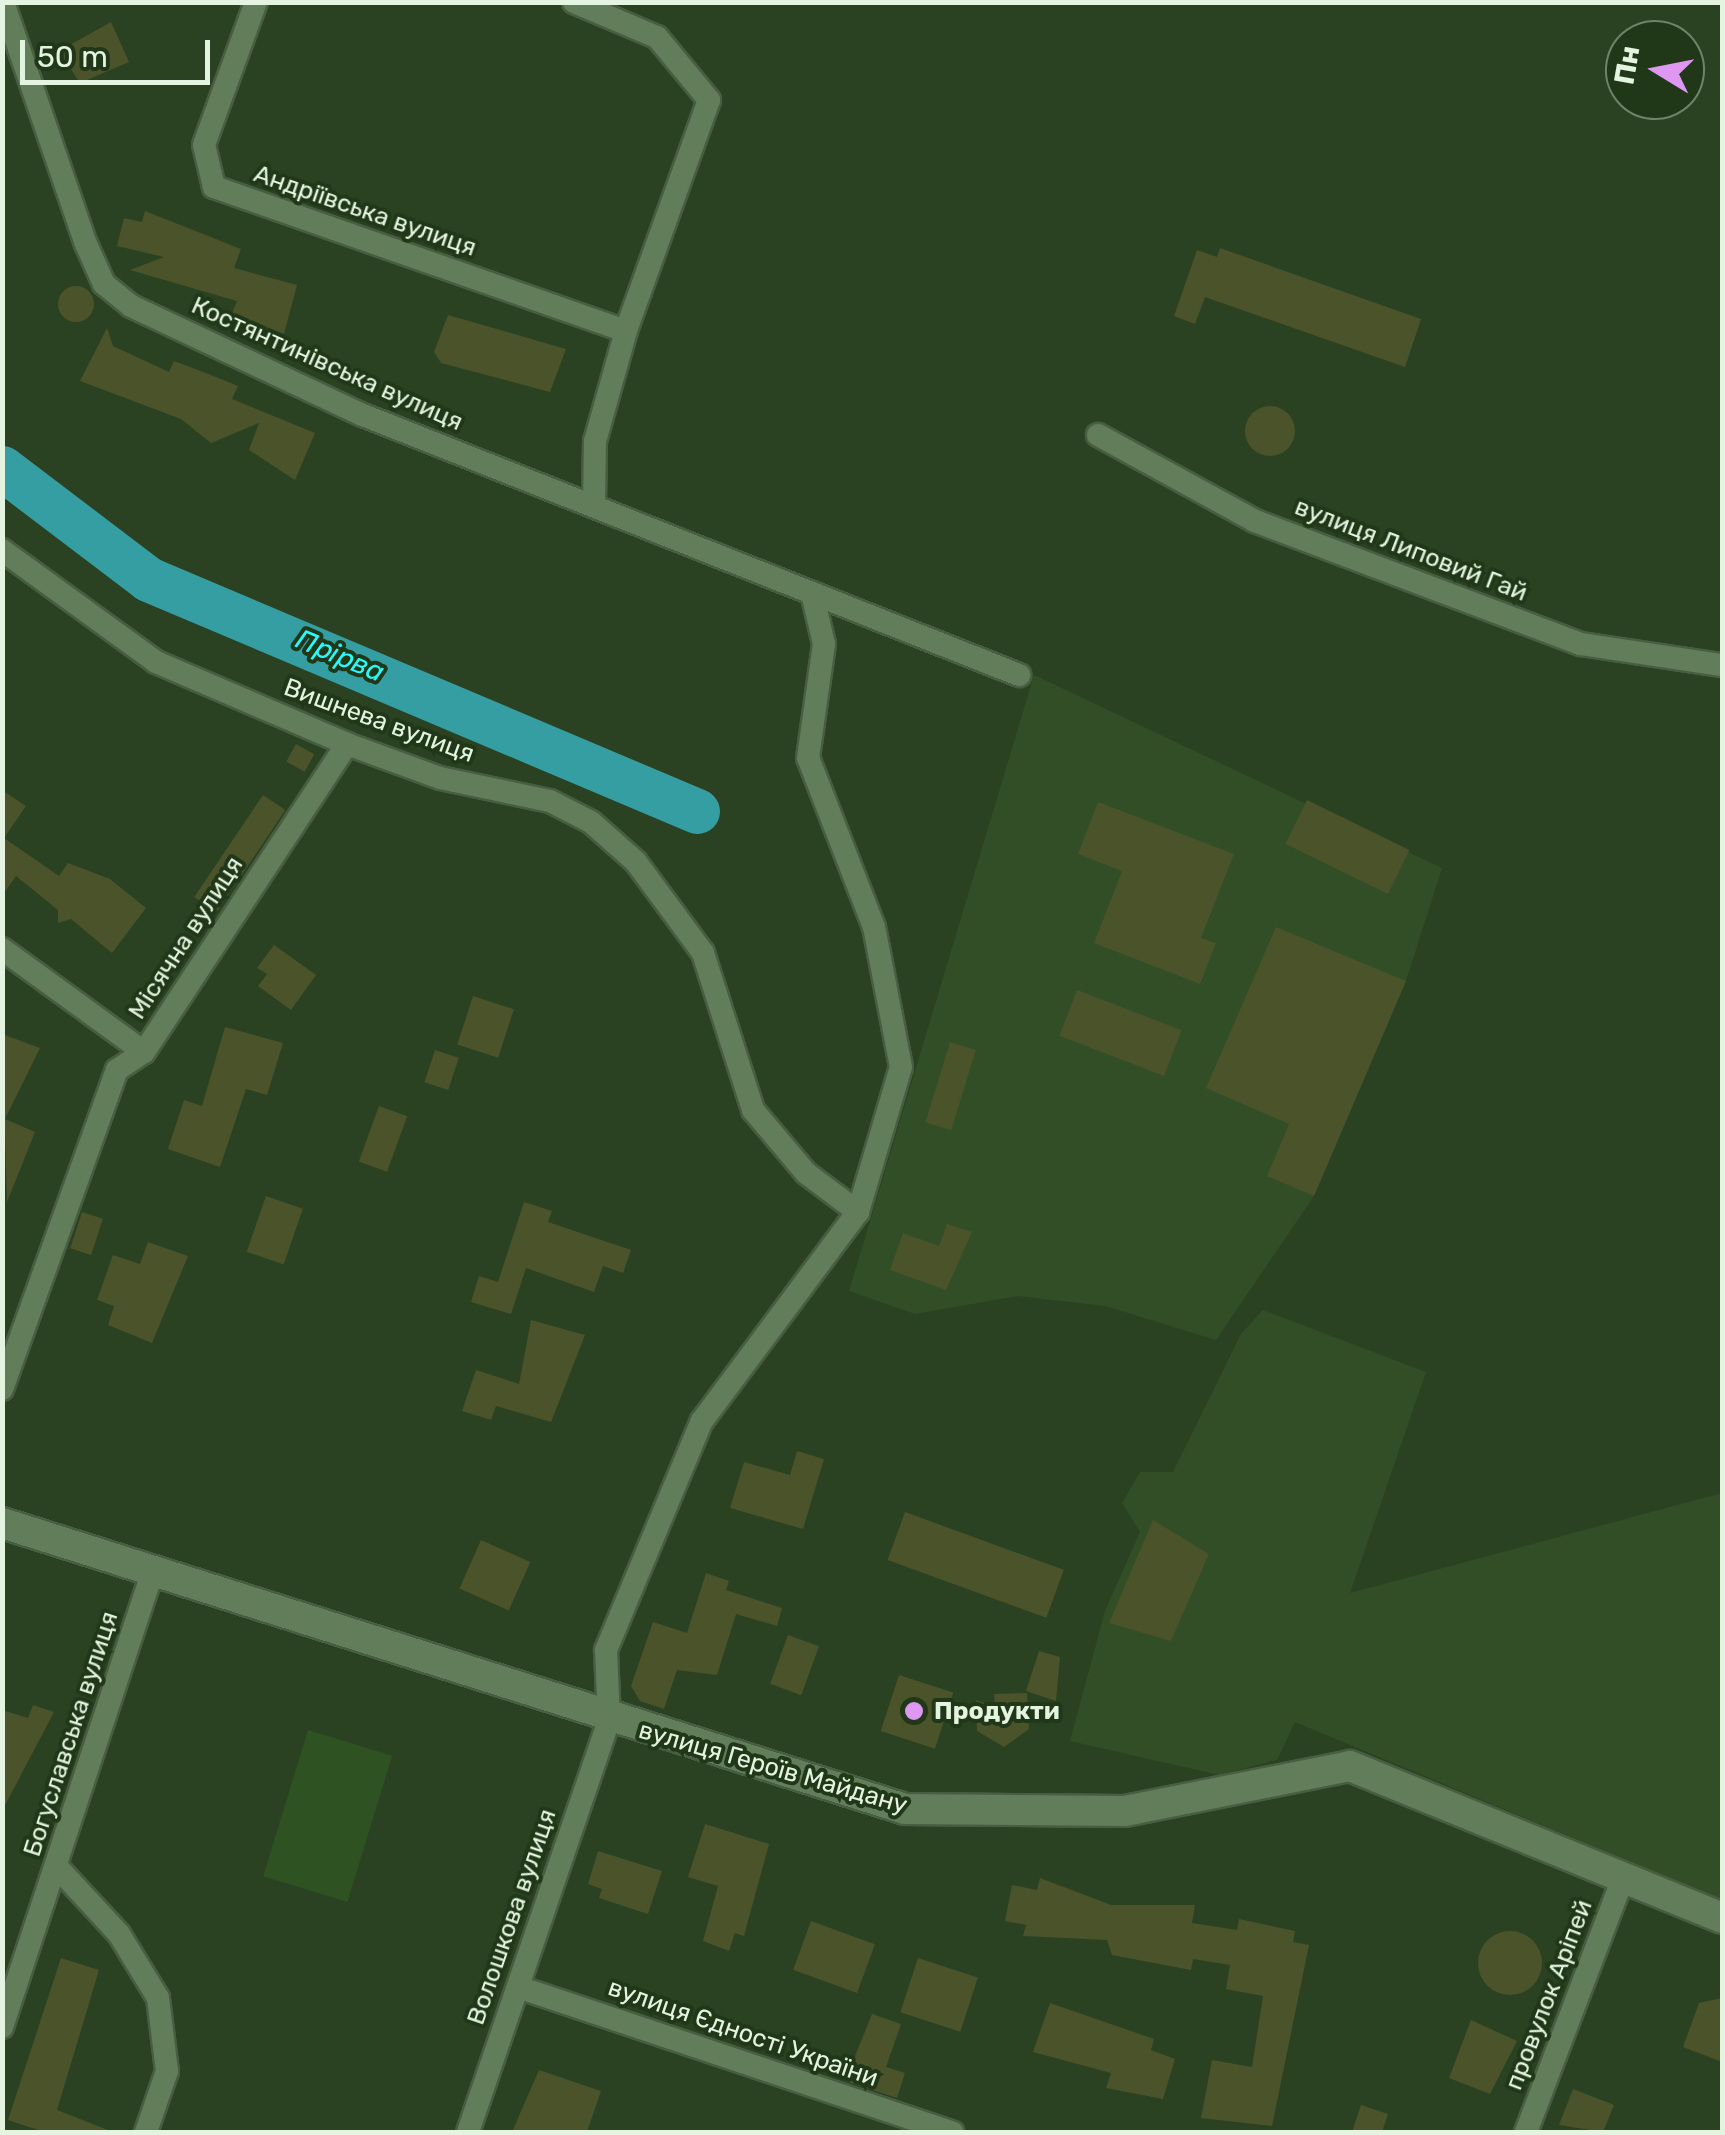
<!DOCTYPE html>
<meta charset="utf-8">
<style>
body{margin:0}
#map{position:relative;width:1725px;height:2135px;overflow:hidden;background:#2a4222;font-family:Rubik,sans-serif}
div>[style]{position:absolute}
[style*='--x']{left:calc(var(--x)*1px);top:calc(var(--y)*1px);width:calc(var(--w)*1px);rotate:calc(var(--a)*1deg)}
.built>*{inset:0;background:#314e27}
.green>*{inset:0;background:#2e5222;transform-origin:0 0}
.river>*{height:45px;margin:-22.5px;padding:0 22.5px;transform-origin:22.5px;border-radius:22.5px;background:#359ea2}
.building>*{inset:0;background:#4b532b;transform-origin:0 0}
.round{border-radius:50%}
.roads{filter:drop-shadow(2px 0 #485d41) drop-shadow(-2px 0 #485d41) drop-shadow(0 2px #485d41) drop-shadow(0 -2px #485d41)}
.street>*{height:22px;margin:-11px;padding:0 11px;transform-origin:11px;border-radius:11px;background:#627d5a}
.secondary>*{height:30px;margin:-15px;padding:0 15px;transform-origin:15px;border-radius:15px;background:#627d5a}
.dots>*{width:28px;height:28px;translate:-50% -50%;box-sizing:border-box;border:5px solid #203818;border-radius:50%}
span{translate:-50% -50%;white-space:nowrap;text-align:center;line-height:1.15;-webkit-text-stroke:8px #203818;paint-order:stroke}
.street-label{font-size:25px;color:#e5f4e1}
.poi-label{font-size:25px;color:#e5f4e1;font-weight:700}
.left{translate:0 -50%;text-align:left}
.water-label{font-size:28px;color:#28f8ff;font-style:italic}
.frame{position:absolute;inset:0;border:5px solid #e5f4e1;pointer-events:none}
.north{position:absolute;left:1605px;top:20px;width:100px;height:100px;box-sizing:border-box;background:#203818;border:2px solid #6f8368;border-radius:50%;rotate:280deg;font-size:28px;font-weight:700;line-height:40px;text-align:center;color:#e5f4e1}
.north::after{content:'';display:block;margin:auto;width:35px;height:45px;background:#de98f2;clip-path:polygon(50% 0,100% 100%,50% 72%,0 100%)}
.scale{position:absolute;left:20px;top:40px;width:190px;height:45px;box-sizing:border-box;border:5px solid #e5f4e1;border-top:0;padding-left:12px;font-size:30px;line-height:35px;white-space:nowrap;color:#e5f4e1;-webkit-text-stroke:8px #203818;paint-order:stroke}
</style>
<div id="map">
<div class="built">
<div style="clip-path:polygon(1034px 675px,1442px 868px,1406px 981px,1314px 1196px,1216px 1340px,1105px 1306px,1018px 1296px,915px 1314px,849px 1291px)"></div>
<div style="clip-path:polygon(1263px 1310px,1426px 1372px,1350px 1593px,1722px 1493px,1722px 1900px,1295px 1722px,1277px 1760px,1219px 1775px,1070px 1741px,1105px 1611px,1140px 1532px,1122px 1503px,1140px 1472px,1173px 1472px,1241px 1334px)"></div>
</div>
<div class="green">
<div style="left:308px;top:1730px;width:88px;height:153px;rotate:17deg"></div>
</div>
<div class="river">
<div style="--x:2;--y:468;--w:183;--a:37.2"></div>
<div style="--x:148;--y:579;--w:596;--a:22.91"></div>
</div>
<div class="building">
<div style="clip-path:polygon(111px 22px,129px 62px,80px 83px,59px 51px)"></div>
<div style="clip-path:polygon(145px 211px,241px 249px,234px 268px,297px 285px,284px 334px,232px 313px,237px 301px,130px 270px,164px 257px,117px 246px,124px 218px,142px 222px)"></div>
<div style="clip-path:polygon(1220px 248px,1421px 319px,1405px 367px,1205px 297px,1195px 324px,1174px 316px,1197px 250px,1217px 257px)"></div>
<div class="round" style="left:58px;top:286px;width:36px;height:36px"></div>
<div style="clip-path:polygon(448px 315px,566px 349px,550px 392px,441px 363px,434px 352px)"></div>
<div style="clip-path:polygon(107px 328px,113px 346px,169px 372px,174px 361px,211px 375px,238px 386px,232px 399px,315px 433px,295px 480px,249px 450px,259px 423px,211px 443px,181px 419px,80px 381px)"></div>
<div class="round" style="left:1245px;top:406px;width:50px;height:50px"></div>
<div style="left:296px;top:744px;width:21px;height:20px;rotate:29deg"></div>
<div style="clip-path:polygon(2px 790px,26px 806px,4px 838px,59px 876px,68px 863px,110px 879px,146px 908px,112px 953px,71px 919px,58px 923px,58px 910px,16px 876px,2px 896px)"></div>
<div style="left:263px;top:795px;width:27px;height:123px;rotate:34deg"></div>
<div style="left:1307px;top:800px;width:114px;height:49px;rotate:26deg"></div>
<div style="clip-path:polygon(1098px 802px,1234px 854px,1201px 938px,1216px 943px,1200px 984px,1094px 943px,1122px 871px,1078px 854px)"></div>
<div style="clip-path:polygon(1276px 927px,1406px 981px,1314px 1196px,1267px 1176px,1289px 1124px,1206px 1088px)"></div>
<div style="clip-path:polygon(274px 945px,316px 975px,291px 1010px,258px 986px,267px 974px,257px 968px)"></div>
<div style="left:1077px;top:990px;width:112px;height:49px;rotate:21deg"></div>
<div style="left:473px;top:996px;width:43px;height:51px;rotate:18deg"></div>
<div style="clip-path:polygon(225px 1027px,283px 1043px,267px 1095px,246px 1089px,220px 1167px,168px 1149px,184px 1100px,202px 1106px)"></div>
<div style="clip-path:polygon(2px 1034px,40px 1048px,5px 1119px,35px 1132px,7px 1202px)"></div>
<div style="left:950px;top:1042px;width:27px;height:84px;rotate:17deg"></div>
<div style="left:435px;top:1050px;width:25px;height:34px;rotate:18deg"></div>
<div style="left:379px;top:1106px;width:30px;height:59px;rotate:20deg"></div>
<div style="left:266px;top:1196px;width:39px;height:59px;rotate:19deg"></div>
<div style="clip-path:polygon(524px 1202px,552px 1211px,548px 1222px,631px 1250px,623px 1273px,603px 1266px,594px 1292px,526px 1268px,511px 1314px,471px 1302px,479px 1276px,498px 1282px)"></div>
<div style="left:82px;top:1212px;width:22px;height:38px;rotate:18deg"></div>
<div style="clip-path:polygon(947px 1224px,972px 1232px,946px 1290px,890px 1270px,903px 1233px,939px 1246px)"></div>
<div style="clip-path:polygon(148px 1242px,188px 1256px,152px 1343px,108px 1325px,114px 1306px,97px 1300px,113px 1255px,140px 1264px)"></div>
<div style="clip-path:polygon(531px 1320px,585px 1335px,551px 1422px,496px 1406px,491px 1420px,462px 1411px,476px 1370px,519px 1384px)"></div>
<div style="clip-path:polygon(797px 1451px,824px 1459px,803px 1529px,730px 1508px,744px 1462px,790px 1475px)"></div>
<div style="left:905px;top:1512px;width:169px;height:51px;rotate:20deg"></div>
<div style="clip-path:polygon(1153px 1520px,1209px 1554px,1171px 1641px,1109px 1623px)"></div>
<div style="left:481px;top:1540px;width:54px;height:53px;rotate:24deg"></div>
<div style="clip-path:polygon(706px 1573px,729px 1581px,726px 1590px,782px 1608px,777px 1626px,736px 1614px,717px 1675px,677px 1670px,664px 1709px,640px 1701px,631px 1686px,653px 1622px,687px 1633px)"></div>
<div style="left:788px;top:1635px;width:33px;height:52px;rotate:20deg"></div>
<div style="clip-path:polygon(1039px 1651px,1060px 1657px,1056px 1701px,1026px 1691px)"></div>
<div style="left:899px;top:1675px;width:57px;height:59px;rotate:18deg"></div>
<div style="clip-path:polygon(1027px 1693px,1029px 1729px,1004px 1747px,977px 1731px,976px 1700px,995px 1707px,994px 1694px)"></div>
<div style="clip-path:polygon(33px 1705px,54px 1712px,2px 1811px,2px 1710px,28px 1718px)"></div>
<div style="clip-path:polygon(705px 1824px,769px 1844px,744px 1936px,735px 1933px,729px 1951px,703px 1941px,718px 1886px,688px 1877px)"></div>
<div style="clip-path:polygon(598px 1851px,662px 1871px,648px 1914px,599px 1898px,602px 1889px,588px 1884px)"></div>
<div style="clip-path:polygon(1040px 1878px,1111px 1905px,1195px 1905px,1192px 1923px,1237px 1930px,1239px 1919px,1295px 1931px,1293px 1942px,1309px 1945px,1272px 2126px,1201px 2118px,1212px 2060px,1252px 2067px,1263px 1996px,1226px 1989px,1230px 1965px,1193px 1959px,1191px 1970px,1112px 1955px,1107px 1940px,1023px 1936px,1026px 1925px,1005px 1921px,1012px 1885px,1037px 1890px)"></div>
<div style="left:811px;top:1921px;width:68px;height:52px;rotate:20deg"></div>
<div class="round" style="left:1478px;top:1931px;width:64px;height:64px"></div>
<div style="clip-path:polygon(61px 1958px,99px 1970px,57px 2110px,113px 2132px,44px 2132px,8px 2120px)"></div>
<div style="left:918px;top:1958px;width:63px;height:57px;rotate:18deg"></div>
<div style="clip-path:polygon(1722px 1998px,1722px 2062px,1683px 2047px,1699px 2003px)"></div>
<div style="clip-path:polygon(1050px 2003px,1154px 2039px,1151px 2050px,1175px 2059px,1163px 2099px,1106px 2088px,1111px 2073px,1033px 2052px)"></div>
<div style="clip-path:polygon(872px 2014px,901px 2024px,886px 2067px,905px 2073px,897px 2098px,845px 2081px)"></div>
<div style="clip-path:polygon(1471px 2020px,1517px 2041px,1490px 2094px,1449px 2078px)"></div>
<div style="clip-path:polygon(539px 2070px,601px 2091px,587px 2132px,512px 2132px)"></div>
<div style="clip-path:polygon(1573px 2089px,1614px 2105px,1603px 2132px,1559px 2125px)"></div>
<div style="clip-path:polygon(1361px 2105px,1388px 2114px,1382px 2132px,1352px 2132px)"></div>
</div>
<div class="roads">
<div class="street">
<div style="--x:3;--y:2;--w:256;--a:71.1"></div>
<div style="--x:86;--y:244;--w:44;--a:65.8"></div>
<div style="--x:104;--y:284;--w:35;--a:39"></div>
<div style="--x:131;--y:306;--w:256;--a:25.2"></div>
<div style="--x:363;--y:415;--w:706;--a:21.62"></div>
<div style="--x:256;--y:2;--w:152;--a:110"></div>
<div style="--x:204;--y:145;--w:43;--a:76.6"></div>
<div style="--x:214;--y:187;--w:436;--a:19.3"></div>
<div style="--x:574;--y:2;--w:90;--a:22.9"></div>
<div style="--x:657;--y:37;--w:82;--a:50.5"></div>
<div style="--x:709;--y:100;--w:245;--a:109.8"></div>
<div style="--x:626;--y:331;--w:114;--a:105.7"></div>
<div style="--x:595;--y:441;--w:64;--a:90.9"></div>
<div style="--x:1098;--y:435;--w:179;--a:28.7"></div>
<div style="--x:1255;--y:521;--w:348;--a:20.7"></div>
<div style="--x:1581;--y:644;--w:143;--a:8.5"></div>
<div style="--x:2;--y:550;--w:190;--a:36"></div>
<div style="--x:156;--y:662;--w:208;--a:23.2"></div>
<div style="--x:347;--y:744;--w:99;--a:20.1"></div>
<div style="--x:440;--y:778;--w:112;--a:11.8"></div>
<div style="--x:550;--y:801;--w:46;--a:27.1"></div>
<div style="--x:591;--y:822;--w:60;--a:41.6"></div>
<div style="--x:636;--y:862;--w:113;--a:53.6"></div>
<div style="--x:703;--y:953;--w:165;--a:72.3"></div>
<div style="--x:753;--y:1110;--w:82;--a:49.9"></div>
<div style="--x:806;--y:1173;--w:65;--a:36.9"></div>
<div style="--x:2;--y:949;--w:175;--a:36"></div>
<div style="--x:2;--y:1389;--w:339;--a:-70.2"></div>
<div style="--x:117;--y:1070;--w:32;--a:-34"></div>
<div style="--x:144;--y:1052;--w:369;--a:-56.6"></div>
<div style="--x:57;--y:1867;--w:91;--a:47.2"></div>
<div style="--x:119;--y:1934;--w:75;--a:58.6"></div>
<div style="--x:158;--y:1998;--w:74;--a:83"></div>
<div style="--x:167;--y:2071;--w:65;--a:109"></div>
<div style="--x:518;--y:1987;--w:458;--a:18.5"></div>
<div style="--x:2;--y:2027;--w:480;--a:-71.7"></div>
<div style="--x:468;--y:2132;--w:435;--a:-71.1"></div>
<div style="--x:609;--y:1720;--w:70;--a:-92.5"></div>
<div style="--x:606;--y:1650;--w:248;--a:-67.3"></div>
<div style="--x:702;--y:1421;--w:261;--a:-53.3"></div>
<div style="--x:858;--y:1212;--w:151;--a:-73.5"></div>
<div style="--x:901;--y:1067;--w:143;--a:-100.9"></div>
<div style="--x:874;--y:927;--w:181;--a:-111.3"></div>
<div style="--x:808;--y:758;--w:115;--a:-82"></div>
<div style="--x:824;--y:644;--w:52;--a:-103.2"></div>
<div style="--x:1526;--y:2132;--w:274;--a:-69.1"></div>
</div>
<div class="secondary">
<div style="--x:2;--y:1523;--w:947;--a:17.57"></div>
<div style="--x:905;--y:1809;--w:220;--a:0.5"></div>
<div style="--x:1125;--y:1811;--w:229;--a:-11.3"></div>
<div style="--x:1350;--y:1766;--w:402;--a:22.2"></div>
</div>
</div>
<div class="dots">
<div style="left:914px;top:1711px;background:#de98f2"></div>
</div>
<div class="street-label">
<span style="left:365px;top:211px;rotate:19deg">Андріївська вулиця</span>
<span style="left:327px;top:364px;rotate:24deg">Костянтинівська вулиця</span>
<span style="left:1411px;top:550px;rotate:21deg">вулиця Липовий Гай</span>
<span style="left:379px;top:721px;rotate:20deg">Вишнева вулиця</span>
<span style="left:186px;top:938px;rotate:-57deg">Місячна вулиця</span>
<span style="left:71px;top:1734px;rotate:-72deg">Богуславська вулиця</span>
<span style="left:773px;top:1768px;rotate:16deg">вулиця Героїв Майдану</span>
<span style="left:512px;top:1917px;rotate:-71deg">Волошкова вулиця</span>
<span style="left:1549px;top:1995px;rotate:-69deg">провулок Аріпей</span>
<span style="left:743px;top:2033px;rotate:19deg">вулиця Єдності України</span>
</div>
<div class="poi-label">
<span class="left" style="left:934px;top:1711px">Продукти</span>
</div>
<div class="water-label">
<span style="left:340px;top:656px;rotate:23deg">Прірва</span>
</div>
<div class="frame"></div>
<div class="north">Пн</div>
<div class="scale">50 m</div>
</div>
